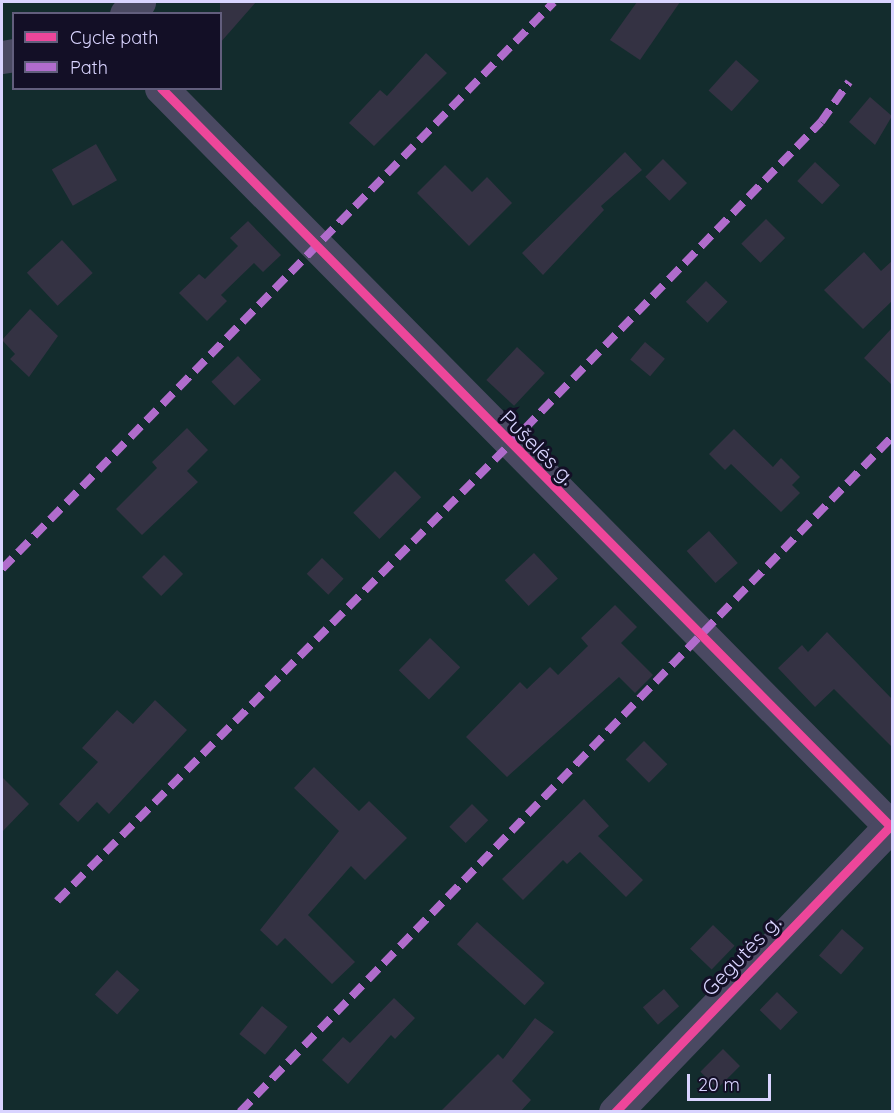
<!DOCTYPE html>
<meta charset="utf-8">
<style>
body{margin:0}
#map{position:relative;width:894px;height:1113px;overflow:hidden;background:#161421;font-family:Quicksand,sans-serif}
div>[style]{position:absolute}
[style*='--x']{left:calc(var(--x)*1px);top:calc(var(--y)*1px);width:calc(var(--w)*1px);rotate:calc(var(--a)*1deg)}
.green>*{inset:0;background:#132c2d}
.building>*{inset:0;background:#343243;transform-origin:0 0}
.minor>*{height:33px;margin:-16.5px;padding:0 16.5px;transform-origin:16.5px;border-radius:16.5px;background:#4a4962}
.quiet>*{height:8px;margin-top:-4px;transform-origin:0;background:repeating-linear-gradient(90deg,#b06ccc 0 15px,transparent 0 23px)}
.cycleway>*{height:9px;margin:-4.5px;padding:0 4.5px;transform-origin:4.5px;border-radius:4.5px;background:#ed469a}
span{translate:-50% -50%;white-space:nowrap;text-align:center;line-height:1.15;-webkit-text-stroke:6px #130f26;paint-order:stroke}
.street-label{font-size:21px;color:#d9d4ff}
.frame{position:absolute;inset:0;border:3px solid #d9d4ff;pointer-events:none}
.legend{position:absolute;left:12px;top:12px;width:210px;height:78px;box-sizing:border-box;background:#130f26;border:2px solid #625e7d;margin:0;padding:8px 10px;list-style:none;font-size:18px;color:#d9d4ff}
.legend li{display:flex;align-items:center;gap:12px;height:30px}
.legend b{width:30px;border:2px solid #625e7d}
.scale{position:absolute;left:687px;top:1074px;width:84px;height:27px;box-sizing:border-box;border:3px solid #d9d4ff;border-top:0;padding-left:8px;font-size:18px;line-height:21px;white-space:nowrap;color:#d9d4ff;-webkit-text-stroke:4px #130f26;paint-order:stroke}
</style>
<div id="map">
<div class="green">
<div style="clip-path:polygon(evenodd,2px 2px,892px 2px,892px 1111px,2px 1112px,2px 2px,14px 14px,220px 14px,220px 88px,14px 88px,14px 14px)"></div>
</div>
<div class="building">
<div style="clip-path:polygon(220px 2px,256px 2px,220px 43px)"></div>
<div style="clip-path:polygon(637px 2px,680px 2px,640px 60px,610px 40px)"></div>
<div style="clip-path:polygon(426px 53px,447px 73px,374px 146px,349px 123px,380px 90px,387px 96px)"></div>
<div style="left:736px;top:60px;width:31px;height:41px;rotate:42deg"></div>
<div style="clip-path:polygon(870px 97px,892px 116px,875px 145px,849px 122px)"></div>
<div style="left:96px;top:144px;width:42px;height:51px;rotate:60deg"></div>
<div style="clip-path:polygon(625px 152px,642px 170px,601px 206px,604px 210px,543px 275px,522px 253px)"></div>
<div style="left:663px;top:159px;width:34px;height:25px;rotate:45deg"></div>
<div style="left:815px;top:162px;width:34px;height:26px;rotate:43deg"></div>
<div style="clip-path:polygon(445px 165px,472px 192px,487px 177px,512px 203px,469px 246px,417px 193px)"></div>
<div style="left:766px;top:219px;width:27px;height:35px;rotate:45deg"></div>
<div style="clip-path:polygon(248px 221px,281px 255px,263px 272px,254px 263px,221px 295px,227px 301px,207px 321px,179px 293px,199px 274px,205px 279px,238px 246px,230px 238px)"></div>
<div style="left:62px;top:240px;width:45px;height:48px;rotate:47deg"></div>
<div style="clip-path:polygon(864px 252px,881px 271px,892px 261px,892px 301px,863px 329px,824px 290px)"></div>
<div style="left:706px;top:281px;width:30px;height:29px;rotate:44deg"></div>
<div style="clip-path:polygon(30px 309px,58px 336px,29px 377px,10px 359px,15px 354px,2px 340px)"></div>
<div style="clip-path:polygon(892px 328px,892px 385px,864px 358px)"></div>
<div style="left:645px;top:342px;width:26px;height:23px;rotate:40deg"></div>
<div style="left:517px;top:347px;width:38px;height:45px;rotate:43deg"></div>
<div style="left:238px;top:356px;width:33px;height:37px;rotate:46deg"></div>
<div style="clip-path:polygon(187px 428px,208px 450px,187px 471px,198px 482px,142px 535px,116px 509px,157px 468px,152px 462px)"></div>
<div style="clip-path:polygon(734px 429px,773px 467px,781px 458px,800px 477px,792px 485px,800px 493px,781px 512px,731px 464px,725px 470px,709px 454px)"></div>
<div style="left:395px;top:471px;width:37px;height:59px;rotate:45deg"></div>
<div style="left:709px;top:531px;width:43px;height:30px;rotate:48deg"></div>
<div style="left:534px;top:553px;width:35px;height:40px;rotate:47deg"></div>
<div style="left:164px;top:555px;width:27px;height:31px;rotate:45deg"></div>
<div style="left:322px;top:558px;width:30px;height:22px;rotate:44deg"></div>
<div style="clip-path:polygon(615px 605px,637px 627px,621px 643px,653px 675px,635px 693px,619px 677px,507px 777px,466px 737px,520px 682px,527px 689px,550px 667px,558px 675px,588px 646px,581px 638px)"></div>
<div style="clip-path:polygon(827px 632px,892px 699px,892px 747px,834px 689px,815px 707px,778px 668px,802px 645px,808px 652px)"></div>
<div style="left:430px;top:638px;width:42px;height:45px;rotate:44deg"></div>
<div style="clip-path:polygon(155px 700px,187px 730px,109px 814px,97px 802px,78px 822px,59px 804px,98px 762px,82px 748px,117px 710px,133px 724px)"></div>
<div style="left:644px;top:741px;width:33px;height:26px;rotate:45deg"></div>
<div style="clip-path:polygon(314px 767px,359px 811px,369px 801px,407px 838px,365px 880px,351px 866px,308px 915px,355px 962px,332px 984px,285px 938px,277px 946px,260px 930px,339px 831px,294px 788px)"></div>
<div style="clip-path:polygon(2px 777px,29px 804px,2px 832px)"></div>
<div style="clip-path:polygon(584px 799px,609px 826px,598px 836px,643px 880px,626px 897px,580px 852px,567px 864px,563px 860px,523px 900px,502px 879px)"></div>
<div style="left:472px;top:804px;width:23px;height:32px;rotate:45deg"></div>
<div style="left:477px;top:922px;width:91px;height:30px;rotate:42deg"></div>
<div style="left:713px;top:925px;width:30px;height:33px;rotate:44deg"></div>
<div style="left:842px;top:929px;width:29px;height:35px;rotate:41deg"></div>
<div style="left:117px;top:970px;width:30px;height:33px;rotate:42deg"></div>
<div style="left:664px;top:989px;width:23px;height:28px;rotate:49deg"></div>
<div style="left:777px;top:992px;width:29px;height:25px;rotate:44deg"></div>
<div style="clip-path:polygon(394px 998px,415px 1018px,395px 1039px,391px 1035px,348px 1084px,322px 1060px,343px 1037px,350px 1043px)"></div>
<div style="left:262px;top:1006px;width:33px;height:36px;rotate:39deg"></div>
<div style="clip-path:polygon(535px 1018px,554px 1032px,512px 1081px,531px 1100px,520px 1112px,440px 1112px,498px 1054px,503px 1059px)"></div>
<div style="left:723px;top:1049px;width:24px;height:32px;rotate:45deg"></div>
</div>
<div class="minor">
<div style="--x:126;--y:14;--w:18;--a:-43"></div>
<div style="--x:2;--y:57;--w:12;--a:-9"></div>
<div style="--x:161;--y:88;--w:1040;--a:45.35"></div>
<div style="--x:615;--y:1112;--w:400;--a:-46.1"></div>
</div>
<div class="quiet">
<div style="--x:2;--y:569;--w:791;--a:-45.77"></div>
<div style="--x:57;--y:901;--w:642;--a:-45.25"></div>
<div style="--x:509;--y:445;--w:449;--a:-46"></div>
<div style="--x:821;--y:122;--w:49;--a:-55"></div>
<div style="--x:240;--y:1112;--w:938;--a:-45.99"></div>
</div>
<div class="cycleway">
<div style="--x:161;--y:88;--w:1040;--a:45.35"></div>
<div style="--x:615;--y:1112;--w:400;--a:-46.1"></div>
</div>
<div class="street-label">
<span style="left:538px;top:447px;rotate:45deg">Pušelės g.</span>
<span style="left:741px;top:955px;rotate:-46deg">Gegutės g.</span>
</div>
<div class="frame"></div>
<ul class="legend">
<li><b style="height:8px;background:#ed469a"></b>Cycle path</li>
<li><b style="height:8px;background:#b06ccc"></b>Path</li>
</ul>
<div class="scale">20 m</div>
</div>
